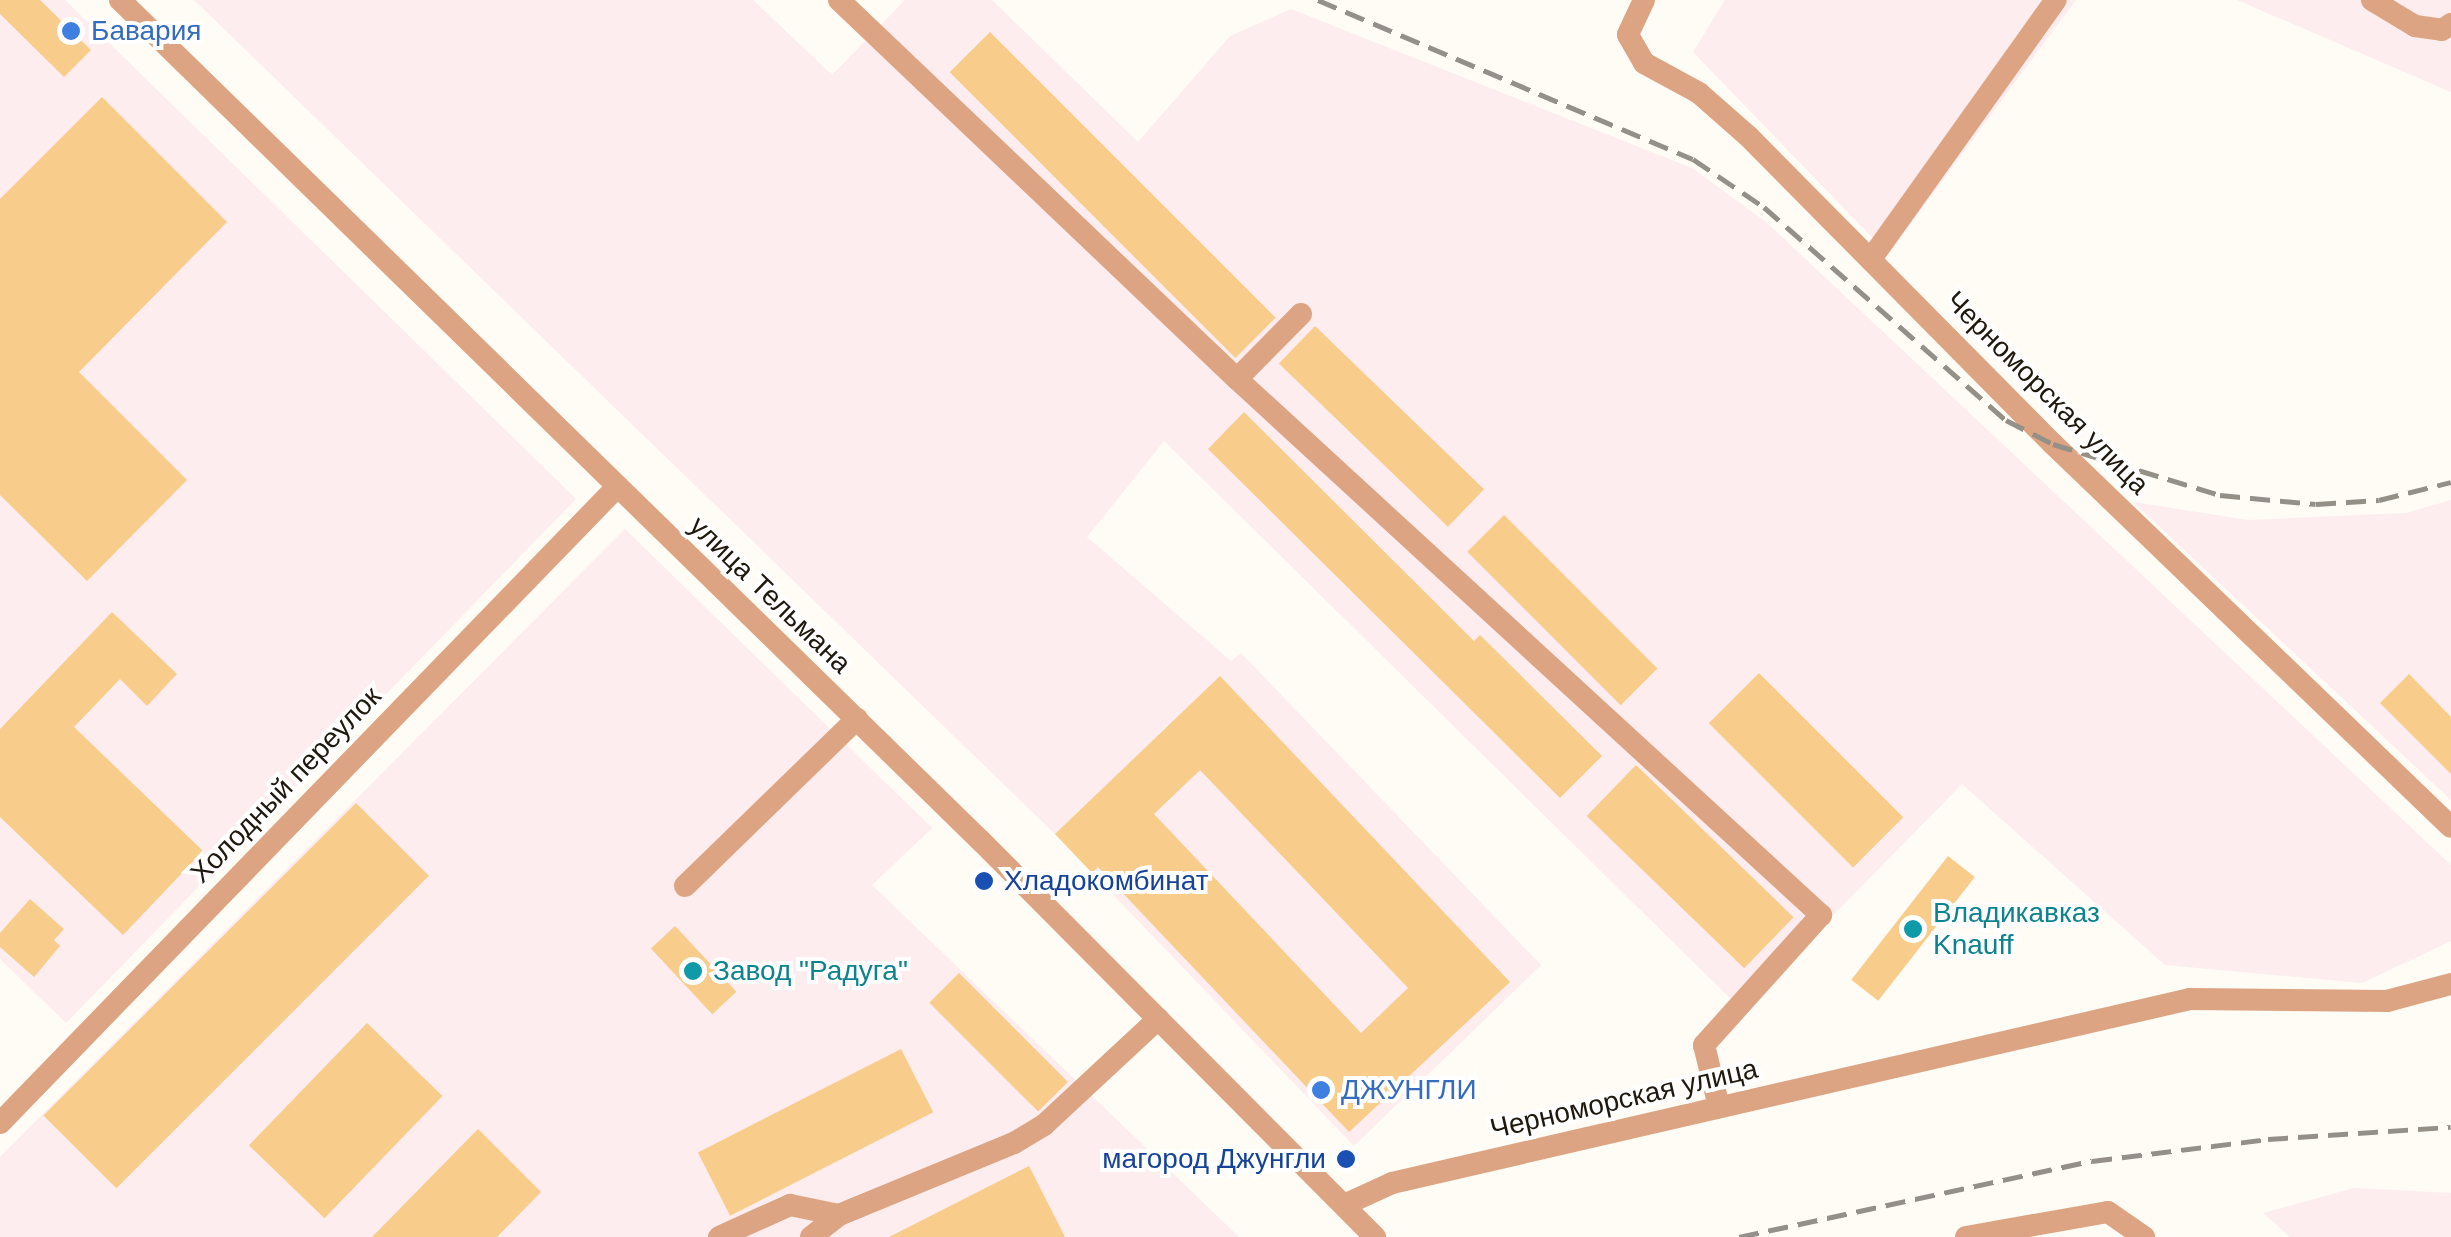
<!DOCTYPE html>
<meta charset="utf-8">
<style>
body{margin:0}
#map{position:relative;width:2451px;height:1237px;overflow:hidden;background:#fffbf5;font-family:Arial,sans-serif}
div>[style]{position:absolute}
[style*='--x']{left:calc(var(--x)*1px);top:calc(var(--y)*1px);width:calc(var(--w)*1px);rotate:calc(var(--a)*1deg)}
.industrial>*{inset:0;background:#fdedee}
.building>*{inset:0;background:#f8cd8c;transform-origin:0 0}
.minor>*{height:22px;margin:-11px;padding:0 11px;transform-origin:11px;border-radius:11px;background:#dca482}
.rail>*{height:5px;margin-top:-2.5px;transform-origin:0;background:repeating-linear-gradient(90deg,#948f87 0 20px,transparent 0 30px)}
.dots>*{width:28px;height:28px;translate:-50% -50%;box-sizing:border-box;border:5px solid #fff;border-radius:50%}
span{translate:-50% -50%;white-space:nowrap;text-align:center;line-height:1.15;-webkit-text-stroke:8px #fff;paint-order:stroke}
.shop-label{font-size:28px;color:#366cbe}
.left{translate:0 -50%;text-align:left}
.street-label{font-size:28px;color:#1e180e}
.transit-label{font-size:28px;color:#164399}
.right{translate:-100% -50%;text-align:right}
.culture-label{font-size:28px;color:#0d838f}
</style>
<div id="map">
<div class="industrial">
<div style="clip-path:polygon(0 0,65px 0,576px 499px,66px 1023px,0 959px)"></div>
<div style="clip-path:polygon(194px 0,753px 0,832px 75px,905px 0,992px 0,1138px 142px,1230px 36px,1291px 9px,1692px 168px,1766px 222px,2451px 865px,2451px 941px,2362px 983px,2165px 965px,1962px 784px,1741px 1009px,1164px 441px,1087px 537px,1231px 661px,1241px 653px,1541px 965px,1354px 1146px,1054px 833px)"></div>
<div style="clip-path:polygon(1725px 0,2076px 0,1888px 254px,1693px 52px)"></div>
<div style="clip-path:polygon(2237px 0,2451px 0,2451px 92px)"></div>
<div style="clip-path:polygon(2451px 500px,2451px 800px,2133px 502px,2248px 520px,2406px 513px)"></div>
<div style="clip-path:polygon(625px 529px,932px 828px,872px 885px,1239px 1237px,0 1237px,0 1157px)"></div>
<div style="clip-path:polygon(2354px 1188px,2451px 1193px,2451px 1237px,2290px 1237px,2263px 1213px)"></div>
</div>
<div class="building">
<div style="clip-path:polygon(0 0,40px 0,91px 50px,64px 77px,0 14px)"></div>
<div style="left:990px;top:32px;width:404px;height:57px;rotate:45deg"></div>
<div style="clip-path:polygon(102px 97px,227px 222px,79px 372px,187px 480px,87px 581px,0 495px,0 199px)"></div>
<div style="left:1315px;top:326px;width:235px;height:52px;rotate:44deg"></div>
<div style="clip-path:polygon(1244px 412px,1474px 641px,1480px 635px,1602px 756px,1560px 798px,1208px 449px)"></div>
<div style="left:1504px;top:515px;width:217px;height:52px;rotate:45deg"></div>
<div style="clip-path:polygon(112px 612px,177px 674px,147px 706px,120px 679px,74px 727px,203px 851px,123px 935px,0 817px,0 729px)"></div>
<div style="left:1759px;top:673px;width:204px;height:71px;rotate:45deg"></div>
<div style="clip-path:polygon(2409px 674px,2451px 717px,2451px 774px,2380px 703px)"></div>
<div style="clip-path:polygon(evenodd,1220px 676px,1510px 982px,1349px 1132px,1098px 867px,1092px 873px,1055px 834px,1220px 676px,1200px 770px,1408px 988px,1361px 1033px,1154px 814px,1200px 770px)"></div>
<div style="left:1636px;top:765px;width:219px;height:71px;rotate:44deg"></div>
<div style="left:356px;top:803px;width:103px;height:442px;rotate:45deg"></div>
<div style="left:1948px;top:856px;width:34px;height:157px;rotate:38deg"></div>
<div style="clip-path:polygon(30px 899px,64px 929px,54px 940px,60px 946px,34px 977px,0 947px,0 933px)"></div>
<div style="left:675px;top:926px;width:90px;height:33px;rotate:47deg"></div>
<div style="left:959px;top:973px;width:154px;height:42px;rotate:45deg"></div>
<div style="left:367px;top:1023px;width:105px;height:170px;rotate:44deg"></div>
<div style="left:901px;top:1049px;width:71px;height:228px;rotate:63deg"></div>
<div style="clip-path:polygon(478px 1129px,541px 1192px,497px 1237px,372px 1237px)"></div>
<div style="clip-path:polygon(1029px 1166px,1065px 1237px,889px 1237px)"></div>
</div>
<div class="minor">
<div style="--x:120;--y:0;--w:1204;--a:44.33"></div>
<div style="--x:981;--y:841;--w:559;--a:45.15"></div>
<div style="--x:839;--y:0;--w:550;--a:43.6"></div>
<div style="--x:1644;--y:0;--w:38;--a:115"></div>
<div style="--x:1628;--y:35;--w:32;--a:60"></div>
<div style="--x:1644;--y:63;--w:63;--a:28.6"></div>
<div style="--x:1699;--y:93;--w:67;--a:41.3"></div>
<div style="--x:1749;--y:137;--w:432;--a:45.3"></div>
<div style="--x:2053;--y:444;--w:552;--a:43.9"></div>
<div style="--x:2372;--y:0;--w:50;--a:31.2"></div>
<div style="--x:2415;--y:26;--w:27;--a:8"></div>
<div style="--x:2442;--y:30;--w:11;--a:-34"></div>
<div style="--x:1871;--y:259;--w:318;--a:-54.5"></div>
<div style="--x:1301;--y:314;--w:91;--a:134.6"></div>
<div style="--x:1237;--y:379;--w:793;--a:42.55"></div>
<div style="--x:1821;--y:915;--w:175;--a:132"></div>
<div style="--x:1704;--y:1045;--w:64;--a:76.4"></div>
<div style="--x:685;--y:886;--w:240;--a:-44.2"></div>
<div style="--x:0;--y:1123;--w:883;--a:-45.87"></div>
<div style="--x:1344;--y:1205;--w:53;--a:-24.6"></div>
<div style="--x:1392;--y:1183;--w:819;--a:-12.98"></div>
<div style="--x:2190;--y:999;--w:197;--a:0.6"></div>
<div style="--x:2387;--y:1001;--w:66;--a:-14.9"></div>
<div style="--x:719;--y:1237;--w:78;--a:-24.3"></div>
<div style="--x:790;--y:1205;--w:50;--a:11.5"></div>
<div style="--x:839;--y:1215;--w:189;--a:-22.4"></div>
<div style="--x:1014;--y:1143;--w:35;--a:-31"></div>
<div style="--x:1044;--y:1125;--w:156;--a:-42.9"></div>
<div style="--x:811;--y:1237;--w:36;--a:-38"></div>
<div style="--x:1966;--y:1237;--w:144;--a:-10"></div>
<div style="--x:2108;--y:1212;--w:44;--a:34.8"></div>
</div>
<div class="rail">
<div style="--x:1318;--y:0;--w:407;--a:23"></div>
<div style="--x:1693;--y:159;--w:86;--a:34.1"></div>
<div style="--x:1764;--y:207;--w:322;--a:41.4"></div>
<div style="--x:2006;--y:420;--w:53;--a:27.1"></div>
<div style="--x:2053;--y:444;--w:175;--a:17"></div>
<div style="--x:2220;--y:495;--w:96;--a:5.4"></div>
<div style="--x:2316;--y:504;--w:63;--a:-3.6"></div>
<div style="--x:2379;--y:500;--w:74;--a:-14"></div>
<div style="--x:1739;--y:1237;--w:361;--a:-12.2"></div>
<div style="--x:2092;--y:1161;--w:177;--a:-7.1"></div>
<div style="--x:2268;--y:1139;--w:183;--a:-3.8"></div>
</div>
<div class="dots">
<div style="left:71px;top:31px;background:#3f7fe0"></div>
<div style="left:984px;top:881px;background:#1a4fb4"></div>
<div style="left:1913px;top:929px;background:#0f9aa8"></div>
<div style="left:693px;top:971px;background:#0f9aa8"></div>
<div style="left:1321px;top:1090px;background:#3f7fe0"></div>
<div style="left:1346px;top:1159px;background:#1a4fb4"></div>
</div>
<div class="shop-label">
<span class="left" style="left:91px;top:31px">Бавария</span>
<span class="left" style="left:1341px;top:1090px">ДЖУНГЛИ</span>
</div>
<div class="street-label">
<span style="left:2047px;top:393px;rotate:45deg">Черноморская улица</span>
<span style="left:770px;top:595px;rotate:44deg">улица Тельмана</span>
<span style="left:286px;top:785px;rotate:-46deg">Холодный переулок</span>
<span style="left:1624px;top:1099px;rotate:-13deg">Черноморская улица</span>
</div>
<div class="transit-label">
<span class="left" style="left:1004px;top:881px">Хладокомбинат</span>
<span class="right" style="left:1326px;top:1159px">магород Джунгли</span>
</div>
<div class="culture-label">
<span class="left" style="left:1933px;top:929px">Владикавказ<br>Knauff</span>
<span class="left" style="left:713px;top:971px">Завод "Радуга"</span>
</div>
</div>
